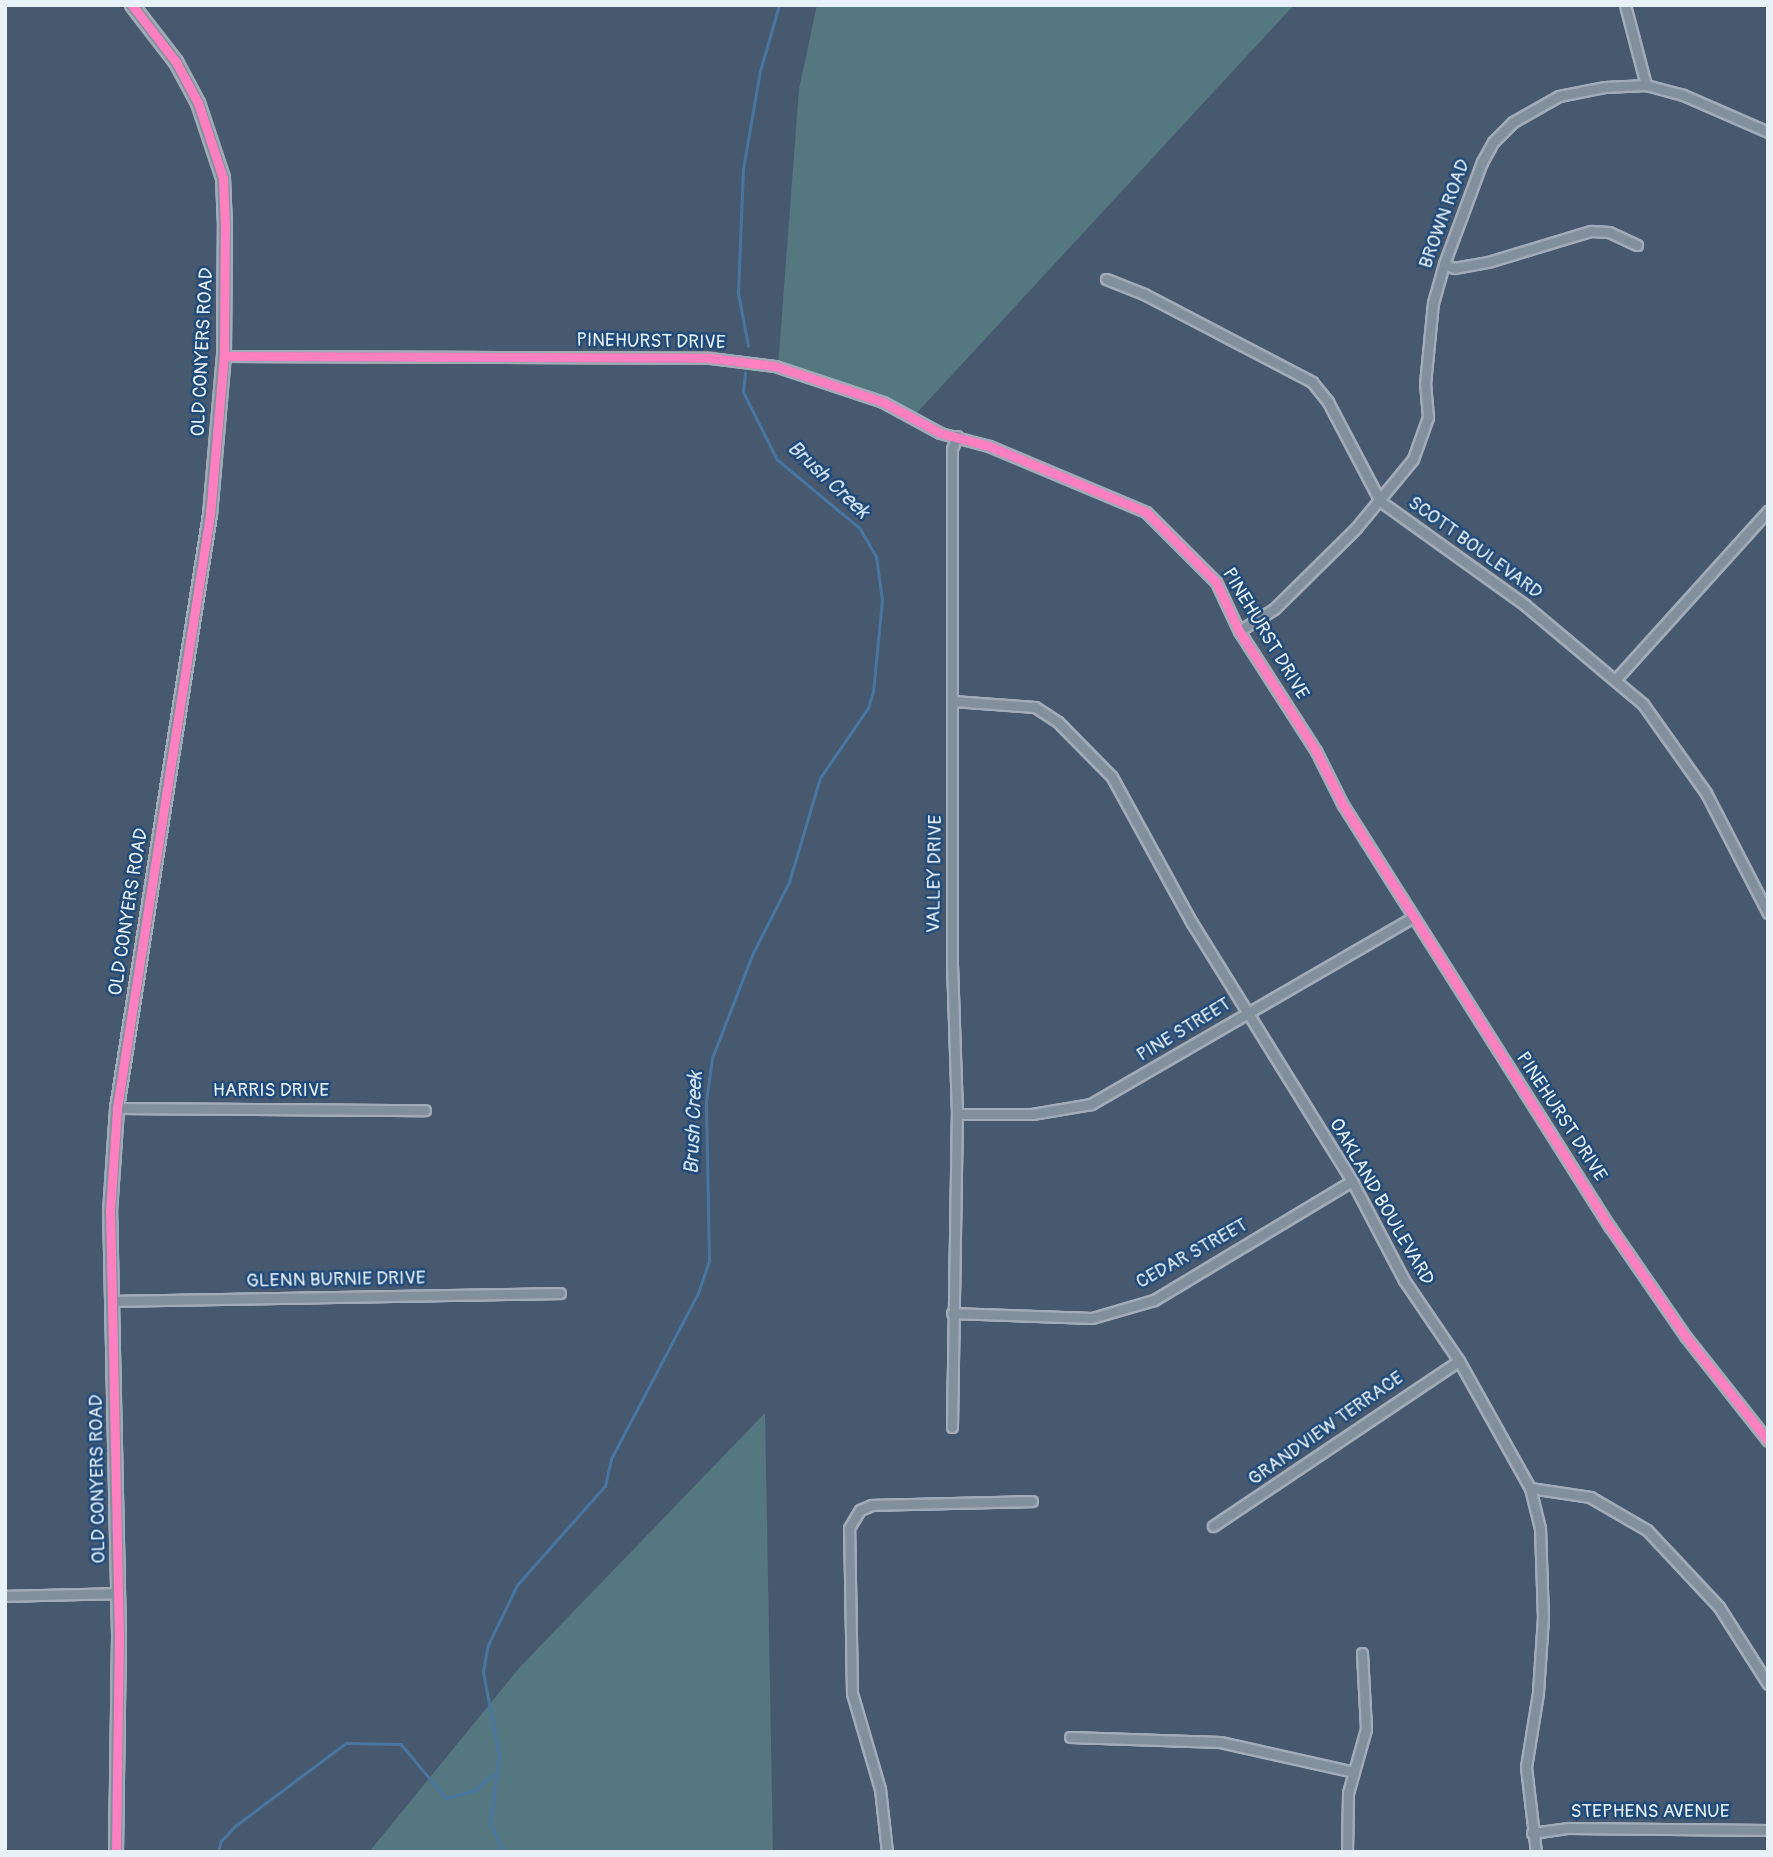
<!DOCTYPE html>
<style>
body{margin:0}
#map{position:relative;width:1773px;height:1857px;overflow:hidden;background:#47596f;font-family:Pangolin,sans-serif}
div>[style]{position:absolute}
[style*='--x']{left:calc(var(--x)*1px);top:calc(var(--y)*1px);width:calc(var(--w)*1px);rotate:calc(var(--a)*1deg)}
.green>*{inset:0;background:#55777f}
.stream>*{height:2.5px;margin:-1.25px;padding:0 1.25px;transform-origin:1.25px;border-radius:1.25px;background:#4876a0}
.roads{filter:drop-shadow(2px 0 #a2acb8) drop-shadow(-2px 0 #a2acb8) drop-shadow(0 2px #a2acb8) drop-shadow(0 -2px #a2acb8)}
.street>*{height:9px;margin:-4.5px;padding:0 4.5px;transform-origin:4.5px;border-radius:4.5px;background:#828f9c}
.secondary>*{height:12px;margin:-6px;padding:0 6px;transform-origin:6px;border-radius:6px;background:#828f9c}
.cycleway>*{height:9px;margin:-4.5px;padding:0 4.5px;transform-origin:4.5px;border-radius:4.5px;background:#ff80c0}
span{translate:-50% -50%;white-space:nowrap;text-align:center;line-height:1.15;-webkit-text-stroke:5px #1f4a7a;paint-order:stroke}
.street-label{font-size:19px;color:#e8f1f8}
.water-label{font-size:21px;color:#d0dfec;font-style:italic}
.frame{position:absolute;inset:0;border:7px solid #e8f1f8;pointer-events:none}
</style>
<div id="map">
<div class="green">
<div style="clip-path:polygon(817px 5px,1294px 5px,913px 417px,778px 367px,799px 89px)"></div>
<div style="clip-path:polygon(765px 1413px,773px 1852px,369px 1852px,520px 1667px)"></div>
</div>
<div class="stream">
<div style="--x:748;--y:346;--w:54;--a:-100.7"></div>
<div style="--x:738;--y:293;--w:124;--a:-87.7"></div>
<div style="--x:743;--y:169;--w:99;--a:-80.2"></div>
<div style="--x:760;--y:71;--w:69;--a:-73.9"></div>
<div style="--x:218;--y:1852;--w:11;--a:-75"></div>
<div style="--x:221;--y:1841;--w:21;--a:-47"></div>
<div style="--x:235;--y:1826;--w:139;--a:-36.8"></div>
<div style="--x:346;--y:1743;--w:55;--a:1"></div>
<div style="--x:401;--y:1744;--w:70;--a:50.2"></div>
<div style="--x:446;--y:1798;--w:29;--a:-14"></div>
<div style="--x:474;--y:1791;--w:25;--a:-42"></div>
<div style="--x:503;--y:1852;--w:32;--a:-114"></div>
<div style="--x:490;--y:1823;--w:68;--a:-82.3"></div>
<div style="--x:499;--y:1756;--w:86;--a:-100.8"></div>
<div style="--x:483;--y:1672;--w:27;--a:-80"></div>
<div style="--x:488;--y:1645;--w:67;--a:-64.2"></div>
<div style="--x:517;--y:1585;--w:132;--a:-48.4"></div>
<div style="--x:605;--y:1486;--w:28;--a:-77"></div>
<div style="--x:611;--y:1459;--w:187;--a:-62.3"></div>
<div style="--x:698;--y:1293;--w:34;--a:-71"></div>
<div style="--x:709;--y:1261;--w:159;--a:-91.1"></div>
<div style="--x:706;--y:1102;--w:44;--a:-82.2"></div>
<div style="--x:712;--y:1058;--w:113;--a:-68.7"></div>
<div style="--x:753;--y:953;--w:80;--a:-63.1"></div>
<div style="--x:789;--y:882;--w:109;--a:-73.4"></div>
<div style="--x:820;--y:778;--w:85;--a:-55.6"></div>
<div style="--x:868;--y:708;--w:17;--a:-73"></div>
<div style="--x:873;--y:692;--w:92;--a:-84.4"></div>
<div style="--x:882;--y:600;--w:43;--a:-97.9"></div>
<div style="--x:876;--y:557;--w:34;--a:-120"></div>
<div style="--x:859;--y:528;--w:107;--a:-140.3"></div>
<div style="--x:777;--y:460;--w:76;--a:-116.6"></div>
<div style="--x:743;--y:392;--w:19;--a:-84"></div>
</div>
<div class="roads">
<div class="street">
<div style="--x:1625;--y:5;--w:83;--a:75.3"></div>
<div style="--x:1444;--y:264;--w:11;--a:22"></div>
<div style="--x:1454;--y:268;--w:35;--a:-10"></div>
<div style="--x:1488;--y:262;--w:108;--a:-16.8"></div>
<div style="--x:1591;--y:231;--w:18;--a:3"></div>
<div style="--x:1609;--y:232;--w:31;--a:25"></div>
<div style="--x:1106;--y:279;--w:41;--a:21.5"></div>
<div style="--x:1144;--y:294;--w:190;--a:27.6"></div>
<div style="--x:1312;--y:382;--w:26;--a:51"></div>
<div style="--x:1328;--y:402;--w:112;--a:62.3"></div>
<div style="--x:1380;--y:501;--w:178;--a:35.6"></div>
<div style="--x:1525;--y:605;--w:154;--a:40"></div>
<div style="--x:1643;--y:704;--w:109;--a:54.7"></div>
<div style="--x:1706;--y:793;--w:135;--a:62.7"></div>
<div style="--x:224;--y:356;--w:486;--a:0.2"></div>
<div style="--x:710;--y:358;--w:65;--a:7"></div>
<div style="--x:775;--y:366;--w:114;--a:18.4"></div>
<div style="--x:883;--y:402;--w:65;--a:28.5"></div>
<div style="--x:940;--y:433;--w:51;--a:14.9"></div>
<div style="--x:989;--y:446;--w:170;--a:22.8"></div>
<div style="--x:1146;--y:512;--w:99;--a:45"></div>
<div style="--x:1216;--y:582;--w:54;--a:64.9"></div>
<div style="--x:1239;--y:631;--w:143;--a:57.3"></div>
<div style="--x:1316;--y:751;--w:60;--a:63.4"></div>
<div style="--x:1343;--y:805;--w:499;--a:57.7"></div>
<div style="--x:1610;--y:1227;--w:134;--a:55.4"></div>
<div style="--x:1686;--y:1337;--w:132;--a:51.7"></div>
<div style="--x:1239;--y:631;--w:41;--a:-32.2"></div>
<div style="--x:1274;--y:609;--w:115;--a:-44.6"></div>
<div style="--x:1356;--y:528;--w:89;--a:-50.4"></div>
<div style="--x:1413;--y:459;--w:45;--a:-70.3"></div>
<div style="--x:1428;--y:417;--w:33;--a:-95"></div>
<div style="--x:1425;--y:384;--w:81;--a:-84.4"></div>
<div style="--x:1433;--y:303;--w:41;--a:-74.2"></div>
<div style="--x:1444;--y:264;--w:109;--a:-69.6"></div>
<div style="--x:1482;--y:162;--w:23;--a:-61"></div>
<div style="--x:1493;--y:142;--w:28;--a:-45"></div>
<div style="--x:1513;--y:122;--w:53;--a:-29.5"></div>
<div style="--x:1559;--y:96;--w:47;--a:-11.1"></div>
<div style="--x:1605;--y:87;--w:41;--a:-2.8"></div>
<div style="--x:1646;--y:85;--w:38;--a:15"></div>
<div style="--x:1683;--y:95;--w:93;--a:23.5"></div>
<div style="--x:1616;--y:679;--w:227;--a:-47.9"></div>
<div style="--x:953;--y:701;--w:82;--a:4.2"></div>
<div style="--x:1035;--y:707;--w:27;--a:33"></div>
<div style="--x:1058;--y:722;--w:77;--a:45.5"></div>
<div style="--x:1112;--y:777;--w:166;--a:61.3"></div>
<div style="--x:1192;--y:923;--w:304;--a:58.2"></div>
<div style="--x:1352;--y:1181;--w:112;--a:62.3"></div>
<div style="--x:1404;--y:1280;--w:98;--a:55.8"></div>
<div style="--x:1459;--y:1361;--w:145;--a:60.8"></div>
<div style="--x:1530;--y:1488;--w:41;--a:76"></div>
<div style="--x:1540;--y:1528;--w:89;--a:88.1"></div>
<div style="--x:1543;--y:1617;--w:76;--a:93.8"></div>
<div style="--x:1538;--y:1693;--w:75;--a:99.2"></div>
<div style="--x:1526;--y:1767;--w:86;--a:83.3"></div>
<div style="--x:117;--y:1108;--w:308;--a:0.4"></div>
<div style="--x:957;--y:1114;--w:75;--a:0"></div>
<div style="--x:1032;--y:1114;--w:60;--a:-9.6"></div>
<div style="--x:1091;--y:1104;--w:372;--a:-30.1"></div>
<div style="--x:112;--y:1301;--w:448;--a:-1"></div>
<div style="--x:952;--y:1313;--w:140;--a:2"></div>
<div style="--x:1092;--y:1318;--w:65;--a:-16.2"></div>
<div style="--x:1154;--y:1300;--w:231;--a:-31"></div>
<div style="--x:952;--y:1427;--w:313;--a:-89.1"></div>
<div style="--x:957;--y:1114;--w:148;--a:-91.9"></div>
<div style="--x:952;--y:966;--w:517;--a:-90"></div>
<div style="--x:952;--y:449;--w:14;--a:-69"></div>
<div style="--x:1530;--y:1488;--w:61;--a:8.5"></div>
<div style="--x:1590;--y:1497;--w:66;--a:30.1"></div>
<div style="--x:1647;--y:1530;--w:105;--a:46.9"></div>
<div style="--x:1719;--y:1607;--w:91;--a:57.5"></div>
<div style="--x:1213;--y:1526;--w:296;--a:-33.9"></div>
<div style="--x:5;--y:1596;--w:113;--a:-1.5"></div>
<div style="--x:1070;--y:1737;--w:150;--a:1.9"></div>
<div style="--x:1220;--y:1742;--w:137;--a:12.6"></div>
<div style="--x:1532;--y:1833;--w:37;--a:-8"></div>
<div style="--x:1569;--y:1828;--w:199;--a:0.6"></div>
<div style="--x:887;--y:1852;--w:63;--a:-96.3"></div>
<div style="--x:880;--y:1789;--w:100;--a:-106.3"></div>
<div style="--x:852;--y:1693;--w:165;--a:-91"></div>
<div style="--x:849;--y:1528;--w:21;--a:-59"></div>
<div style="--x:860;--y:1510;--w:13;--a:-23"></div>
<div style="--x:872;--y:1505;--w:160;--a:-1.4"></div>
<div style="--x:1347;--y:1852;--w:59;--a:-89"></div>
<div style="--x:1348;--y:1793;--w:66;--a:-74.3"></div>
<div style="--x:1366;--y:1729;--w:76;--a:-93"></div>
</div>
<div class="secondary">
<div style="--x:116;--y:1852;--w:217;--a:-89.2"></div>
<div style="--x:119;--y:1635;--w:423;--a:-91.2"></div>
<div style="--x:110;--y:1212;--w:104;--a:-86.1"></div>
<div style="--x:117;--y:1108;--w:600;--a:-81.09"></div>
<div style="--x:210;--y:515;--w:160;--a:-85"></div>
<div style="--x:224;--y:356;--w:130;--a:-89.6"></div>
<div style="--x:225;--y:226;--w:48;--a:-92.4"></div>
<div style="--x:223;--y:178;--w:79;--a:-108.4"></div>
<div style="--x:198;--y:103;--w:47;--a:-118.2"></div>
<div style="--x:176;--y:62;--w:72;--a:-127.7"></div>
</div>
</div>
<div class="cycleway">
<div style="--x:224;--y:356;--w:486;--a:0.2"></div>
<div style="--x:710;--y:358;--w:65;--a:7"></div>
<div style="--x:775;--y:366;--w:114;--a:18.4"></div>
<div style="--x:883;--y:402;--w:65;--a:28.5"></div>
<div style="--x:940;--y:433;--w:51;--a:14.9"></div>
<div style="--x:989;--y:446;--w:170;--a:22.8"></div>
<div style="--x:1146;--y:512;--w:99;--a:45"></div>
<div style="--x:1216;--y:582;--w:54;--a:64.9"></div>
<div style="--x:1239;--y:631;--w:143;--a:57.3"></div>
<div style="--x:1316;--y:751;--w:60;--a:63.4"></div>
<div style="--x:1343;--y:805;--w:499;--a:57.7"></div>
<div style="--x:1610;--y:1227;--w:134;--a:55.4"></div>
<div style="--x:1686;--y:1337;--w:132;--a:51.7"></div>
<div style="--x:116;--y:1852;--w:217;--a:-89.2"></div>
<div style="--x:119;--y:1635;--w:423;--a:-91.2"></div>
<div style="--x:110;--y:1212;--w:104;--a:-86.1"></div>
<div style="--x:117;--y:1108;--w:600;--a:-81.09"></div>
<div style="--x:210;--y:515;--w:160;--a:-85"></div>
<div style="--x:224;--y:356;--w:130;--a:-89.6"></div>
<div style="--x:225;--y:226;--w:48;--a:-92.4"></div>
<div style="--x:223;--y:178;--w:79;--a:-108.4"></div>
<div style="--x:198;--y:103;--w:47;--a:-118.2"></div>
<div style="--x:176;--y:62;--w:72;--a:-127.7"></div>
</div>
<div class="street-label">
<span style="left:1445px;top:214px;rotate:-70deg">BROWN ROAD</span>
<span style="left:651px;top:342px;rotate:1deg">PINEHURST DRIVE</span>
<span style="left:203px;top:352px;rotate:-87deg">OLD CONYERS ROAD</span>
<span style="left:1475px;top:548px;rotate:36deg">SCOTT BOULEVARD</span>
<span style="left:1265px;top:634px;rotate:59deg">PINEHURST DRIVE</span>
<span style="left:935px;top:874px;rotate:-89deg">VALLEY DRIVE</span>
<span style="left:129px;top:912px;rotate:-81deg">OLD CONYERS ROAD</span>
<span style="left:1184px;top:1030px;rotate:-31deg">PINE STREET</span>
<span style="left:271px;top:1091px">HARRIS DRIVE</span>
<span style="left:1561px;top:1117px;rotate:57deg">PINEHURST DRIVE</span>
<span style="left:1381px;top:1202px;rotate:60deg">OAKLAND BOULEVARD</span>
<span style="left:1192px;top:1254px;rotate:-29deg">CEDAR STREET</span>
<span style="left:336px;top:1280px;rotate:-1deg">GLENN BURNIE DRIVE</span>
<span style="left:1326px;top:1429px;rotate:-35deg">GRANDVIEW TERRACE</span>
<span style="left:98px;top:1479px;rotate:-91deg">OLD CONYERS ROAD</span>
<span style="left:1650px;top:1812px">STEPHENS AVENUE</span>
</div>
<div class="water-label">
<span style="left:828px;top:480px;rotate:43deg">Brush Creek</span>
<span style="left:694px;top:1123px;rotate:-88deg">Brush Creek</span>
</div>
<div class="frame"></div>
</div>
